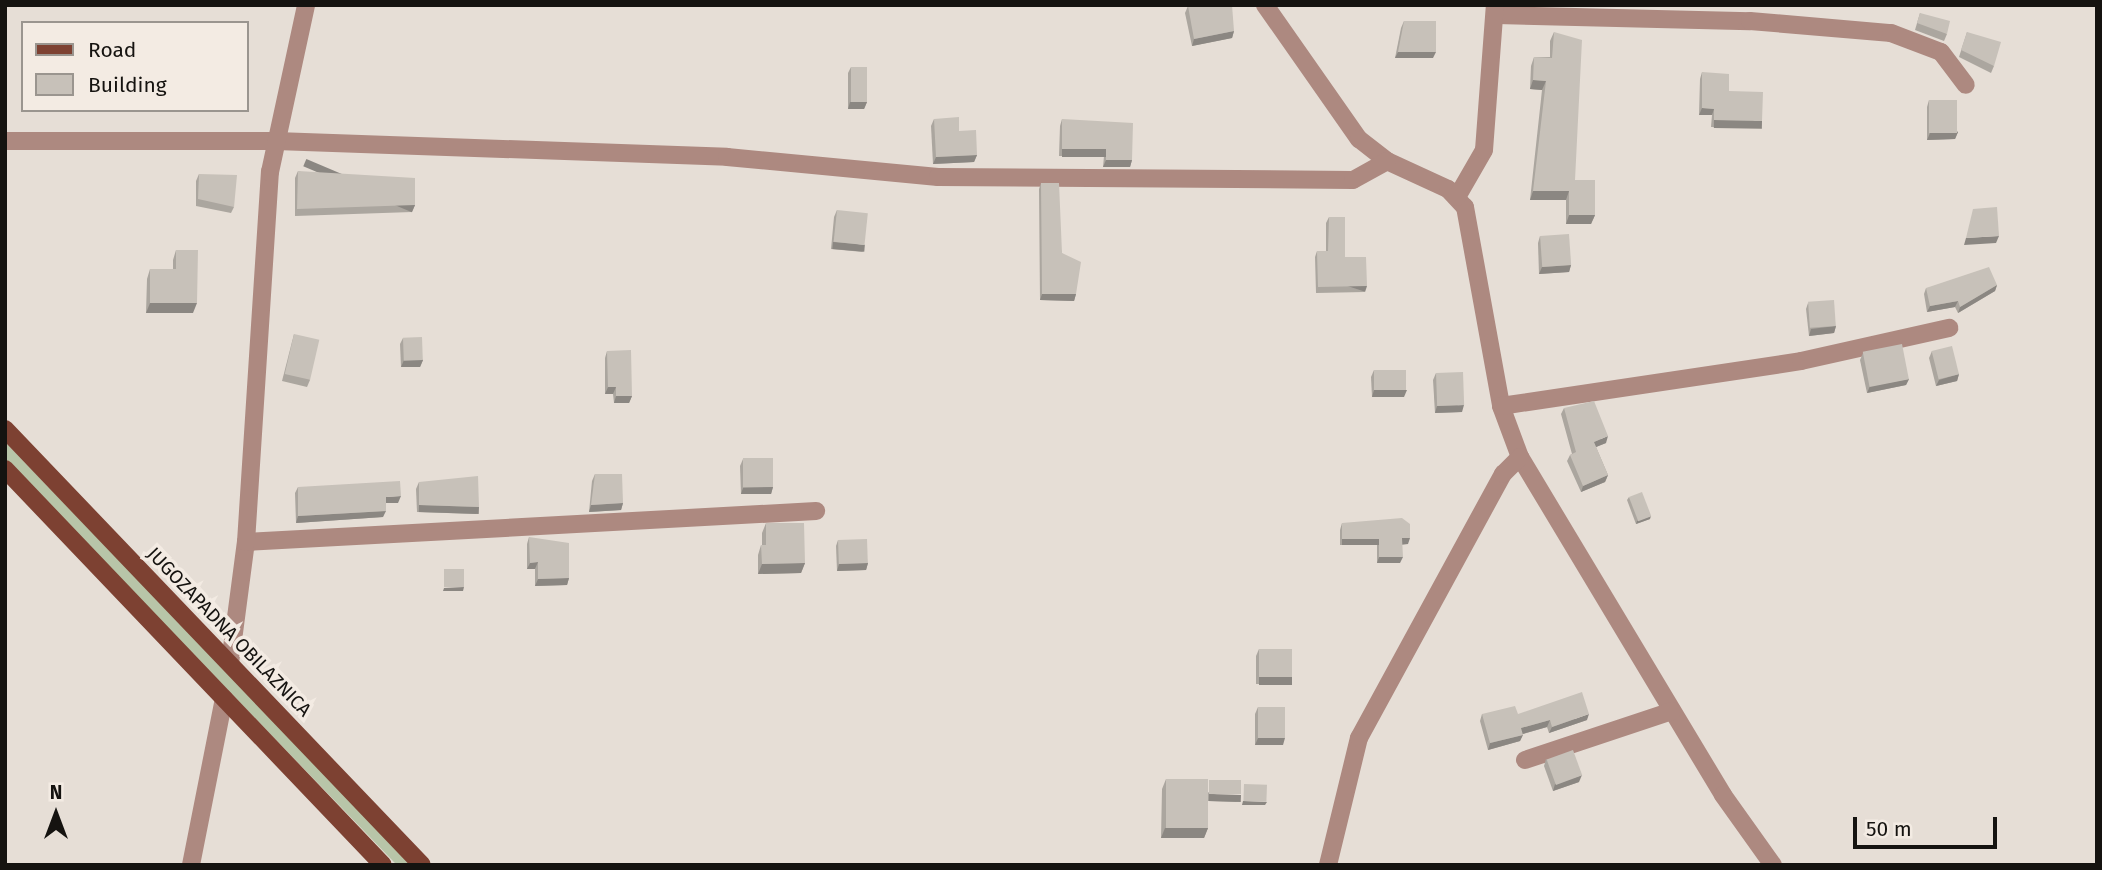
<!DOCTYPE html>
<style>
body{margin:0}
#map{position:relative;width:2102px;height:870px;overflow:hidden;background:#e6ded6;font-family:"Fira Sans",sans-serif}
div>[style]{position:absolute}
[style*='--x']{left:calc(var(--x)*1px);top:calc(var(--y)*1px);width:calc(var(--w)*1px);rotate:calc(var(--a)*1deg)}
.green>*{inset:0;background:#b8c5a8;transform-origin:0 0}
.minor>*{height:18px;margin:-9px;padding:0 9px;transform-origin:9px;border-radius:9px;background:#ad8980}
.major>*{height:18px;margin:-9px;padding:0 9px;transform-origin:9px;border-radius:9px;background:#7d4132}
.wall>*{inset:0;background:#aba69f}
.shaded-wall>*{inset:0;background:#8b8782;transform-origin:0 0}
.building>*{inset:0;background:#c7c1b9;transform-origin:0 0}
span{translate:-50% -50%;white-space:nowrap;text-align:center;line-height:1.15;-webkit-text-stroke:7px #f3ebe3;paint-order:stroke}
.street-label{font-size:19px;color:#151310}
.frame{position:absolute;inset:0;border:7px solid #151310;pointer-events:none}
.legend{position:absolute;left:21px;top:21px;width:228px;height:91px;box-sizing:border-box;background:#f3ebe3;border:2px solid #9a958f;margin:0;padding:9px 12px;list-style:none;font-size:21px;color:#151310}
.legend li{display:flex;align-items:center;gap:14px;height:35px}
.legend b{width:35px;border:2px solid #9a958f}
.north{position:absolute;left:21px;top:779px;width:70px;height:70px;-webkit-text-stroke:5px #f3ebe3;paint-order:stroke;rotate:0deg;font-size:19px;font-weight:700;line-height:28px;text-align:center;color:#151310}
.north::after{content:'';display:block;margin:auto;width:24px;height:32px;background:#151310;clip-path:polygon(50% 0,100% 100%,50% 72%,0 100%)}
.scale{position:absolute;left:1853px;top:817px;width:144px;height:32px;box-sizing:border-box;border:4px solid #151310;border-top:0;padding-left:9px;font-size:21px;line-height:24px;white-space:nowrap;color:#151310;-webkit-text-stroke:5px #f3ebe3;paint-order:stroke}
</style>
<div id="map">
<div class="green">
<div style="left:5px;top:442px;width:586px;height:12px;rotate:46deg"></div>
</div>
<div class="minor">
<div style="--x:1265;--y:5;--w:164;--a:55"></div>
<div style="--x:1359;--y:139;--w:36;--a:38"></div>
<div style="--x:1387;--y:161;--w:67;--a:24.7"></div>
<div style="--x:1448;--y:189;--w:25;--a:47"></div>
<div style="--x:1465;--y:207;--w:202;--a:79.7"></div>
<div style="--x:1501;--y:406;--w:54;--a:69.6"></div>
<div style="--x:1520;--y:457;--w:394;--a:59"></div>
<div style="--x:1723;--y:795;--w:86;--a:54.5"></div>
<div style="--x:1497;--y:15;--w:253;--a:1.4"></div>
<div style="--x:1750;--y:21;--w:142;--a:4.9"></div>
<div style="--x:1891;--y:33;--w:53;--a:20.8"></div>
<div style="--x:1941;--y:52;--w:41;--a:52.9"></div>
<div style="--x:5;--y:141;--w:271;--a:0"></div>
<div style="--x:276;--y:141;--w:451;--a:2"></div>
<div style="--x:727;--y:157;--w:212;--a:5.4"></div>
<div style="--x:938;--y:177;--w:415;--a:0.4"></div>
<div style="--x:1353;--y:180;--w:39;--a:-29"></div>
<div style="--x:1457;--y:197;--w:54;--a:-60.1"></div>
<div style="--x:1484;--y:150;--w:145;--a:-85.7"></div>
<div style="--x:1501;--y:406;--w:303;--a:-8.5"></div>
<div style="--x:1801;--y:361;--w:152;--a:-12.6"></div>
<div style="--x:246;--y:542;--w:571;--a:-3.11"></div>
<div style="--x:230;--y:663;--w:122;--a:-82.5"></div>
<div style="--x:246;--y:542;--w:371;--a:-86.3"></div>
<div style="--x:270;--y:172;--w:171;--a:-77.8"></div>
<div style="--x:1525;--y:760;--w:155;--a:-18.4"></div>
<div style="--x:191;--y:865;--w:170;--a:-78.8"></div>
<div style="--x:1328;--y:865;--w:131;--a:-76.3"></div>
<div style="--x:1359;--y:738;--w:301;--a:-61.4"></div>
<div style="--x:1503;--y:474;--w:24;--a:-45"></div>
</div>
<div class="major">
<div style="--x:5;--y:429;--w:603;--a:46.28"></div>
<div style="--x:5;--y:469;--w:547;--a:46.33"></div>
</div>
<div class="wall">
<div style="clip-path:polygon(1188px 6px,1234px 31px,1232px 38px,1192px 46px,1185px 13px)"></div>
<div style="clip-path:polygon(1920px 13px,1947px 34px,1944px 41px,1915px 30px)"></div>
<div style="clip-path:polygon(1404px 21px,1433px 58px,1395px 58px,1401px 28px)"></div>
<div style="clip-path:polygon(1554px 32px,1575px 180px,1595px 215px,1591px 224px,1566px 224px,1566px 200px,1530px 200px,1542px 90px,1530px 89px,1531px 66px,1534px 57px,1550px 57px,1550px 41px)"></div>
<div style="clip-path:polygon(1967px 32px,1994px 66px,1991px 73px,1959px 57px)"></div>
<div style="clip-path:polygon(851px 67px,867px 102px,864px 109px,848px 109px,848px 73px)"></div>
<div style="clip-path:polygon(1702px 72px,1729px 91px,1760px 128px,1711px 127px,1712px 115px,1699px 115px,1700px 79px)"></div>
<div style="clip-path:polygon(1929px 100px,1958px 132px,1955px 139px,1927px 140px,1927px 107px)"></div>
<div style="clip-path:polygon(934px 119px,959px 131px,977px 155px,974px 162px,933px 164px,931px 126px)"></div>
<div style="clip-path:polygon(1062px 119px,1132px 160px,1130px 167px,1103px 167px,1104px 156px,1059px 156px,1060px 126px)"></div>
<div style="clip-path:polygon(298px 171px,415px 205px,412px 212px,295px 216px,295px 178px)"></div>
<div style="clip-path:polygon(199px 174px,234px 207px,231px 213px,196px 206px,196px 181px)"></div>
<div style="clip-path:polygon(1041px 183px,1062px 253px,1076px 294px,1074px 301px,1040px 300px,1039px 189px)"></div>
<div style="clip-path:polygon(837px 210px,863px 252px,831px 249px,834px 217px)"></div>
<div style="clip-path:polygon(1329px 217px,1345px 257px,1365px 292px,1316px 293px,1315px 257px,1317px 251px,1326px 251px,1326px 223px)"></div>
<div style="clip-path:polygon(1540px 236px,1571px 265px,1569px 272px,1539px 274px,1538px 243px)"></div>
<div style="clip-path:polygon(176px 250px,193px 313px,146px 313px,147px 279px,150px 269px,173px 269px,173px 260px)"></div>
<div style="clip-path:polygon(1997px 285px,1995px 291px,1958px 313px,1955px 307px,1927px 312px,1924px 294px,1926px 288px)"></div>
<div style="clip-path:polygon(1808px 303px,1836px 326px,1834px 333px,1809px 336px,1806px 309px)"></div>
<div style="clip-path:polygon(294px 334px,310px 380px,307px 387px,282px 381px)"></div>
<div style="clip-path:polygon(403px 338px,423px 360px,420px 367px,401px 367px,400px 344px)"></div>
<div style="clip-path:polygon(607px 351px,632px 396px,629px 403px,614px 403px,613px 394px,605px 394px,605px 358px)"></div>
<div style="clip-path:polygon(1932px 351px,1959px 374px,1957px 381px,1936px 386px,1929px 358px)"></div>
<div style="clip-path:polygon(1863px 353px,1909px 379px,1906px 385px,1867px 393px,1860px 360px)"></div>
<div style="clip-path:polygon(1374px 370px,1404px 397px,1372px 397px,1371px 377px)"></div>
<div style="clip-path:polygon(1436px 373px,1462px 412px,1435px 413px,1433px 380px)"></div>
<div style="clip-path:polygon(1564px 408px,1606px 443px,1596px 447px,1608px 475px,1605px 482px,1581px 492px,1567px 461px,1570px 455px,1572px 454px,1561px 414px)"></div>
<div style="clip-path:polygon(743px 459px,773px 487px,771px 494px,741px 494px,740px 466px)"></div>
<div style="clip-path:polygon(595px 474px,623px 503px,621px 510px,589px 512px,592px 481px)"></div>
<div style="clip-path:polygon(419px 482px,479px 507px,476px 514px,417px 512px,416px 489px)"></div>
<div style="clip-path:polygon(298px 487px,398px 503px,386px 503px,383px 517px,296px 523px,295px 493px)"></div>
<div style="clip-path:polygon(1629px 497px,1650px 519px,1636px 524px,1627px 500px)"></div>
<div style="clip-path:polygon(766px 523px,805px 563px,801px 573px,758px 574px,758px 555px,761px 545px,762px 545px,762px 533px)"></div>
<div style="clip-path:polygon(1342px 523px,1408px 544px,1402px 544px,1400px 563px,1377px 563px,1377px 545px,1340px 545px,1340px 530px)"></div>
<div style="clip-path:polygon(529px 537px,569px 578px,567px 585px,535px 586px,535px 569px,527px 569px,527px 544px)"></div>
<div style="clip-path:polygon(838px 540px,868px 563px,866px 570px,837px 571px,836px 546px)"></div>
<div style="clip-path:polygon(1259px 649px,1290px 684px,1256px 684px,1256px 656px)"></div>
<div style="clip-path:polygon(1258px 707px,1283px 745px,1255px 745px,1255px 714px)"></div>
<div style="clip-path:polygon(1482px 714px,1518px 714px,1587px 720px,1549px 733px,1547px 727px,1523px 734px,1520px 741px,1488px 750px,1480px 721px)"></div>
<div style="clip-path:polygon(1546px 759px,1579px 782px,1553px 791px,1544px 766px)"></div>
<div style="clip-path:polygon(1166px 779px,1239px 802px,1208px 801px,1208px 828px,1204px 838px,1161px 838px,1162px 789px)"></div>
</div>
<div class="shaded-wall">
<div style="clip-path:polygon(1234px 31px,1232px 38px,1192px 46px,1194px 39px)"></div>
<div style="clip-path:polygon(1398px 52px,1436px 52px,1433px 58px,1395px 58px)"></div>
<div style="clip-path:polygon(1533px 80px,1546px 81px,1542px 90px,1530px 89px)"></div>
<div style="clip-path:polygon(850px 102px,867px 102px,864px 109px,848px 109px)"></div>
<div style="clip-path:polygon(1702px 108px,1714px 109px,1712px 115px,1699px 115px)"></div>
<div style="left:1714px;top:120px;width:48px;height:8px;rotate:1deg"></div>
<div style="clip-path:polygon(1958px 132px,1955px 139px,1927px 140px,1930px 133px)"></div>
<div style="left:1062px;top:149px;width:44px;height:8px"></div>
<div style="clip-path:polygon(977px 155px,974px 162px,933px 164px,936px 157px)"></div>
<div style="clip-path:polygon(1106px 160px,1132px 160px,1130px 167px,1103px 167px)"></div>
<div style="clip-path:polygon(1533px 191px,1569px 191px,1566px 200px,1530px 200px)"></div>
<div style="left:415px;top:205px;width:8px;height:118px;rotate:113deg"></div>
<div style="clip-path:polygon(1569px 215px,1595px 215px,1591px 224px,1566px 224px)"></div>
<div style="clip-path:polygon(1999px 236px,1996px 243px,1964px 245px,1966px 238px)"></div>
<div style="left:833px;top:242px;width:32px;height:7px;rotate:5deg"></div>
<div style="clip-path:polygon(1571px 265px,1569px 272px,1539px 274px,1542px 267px)"></div>
<div style="clip-path:polygon(1997px 285px,1995px 291px,1958px 313px,1960px 307px)"></div>
<div style="left:1367px;top:286px;width:6px;height:49px;rotate:108deg"></div>
<div style="clip-path:polygon(1042px 294px,1076px 294px,1074px 301px,1040px 300px)"></div>
<div style="clip-path:polygon(1958px 301px,1955px 307px,1927px 312px,1930px 306px)"></div>
<div style="clip-path:polygon(150px 303px,197px 303px,193px 313px,146px 313px)"></div>
<div style="clip-path:polygon(1836px 326px,1834px 333px,1809px 336px,1811px 329px)"></div>
<div style="clip-path:polygon(404px 360px,423px 360px,420px 367px,401px 367px)"></div>
<div style="clip-path:polygon(1959px 374px,1957px 381px,1936px 386px,1939px 380px)"></div>
<div style="clip-path:polygon(1909px 379px,1906px 385px,1867px 393px,1870px 386px)"></div>
<div style="clip-path:polygon(608px 387px,616px 387px,613px 394px,605px 394px)"></div>
<div style="clip-path:polygon(1374px 390px,1407px 390px,1404px 397px,1372px 397px)"></div>
<div style="clip-path:polygon(616px 396px,632px 396px,629px 403px,614px 403px)"></div>
<div style="clip-path:polygon(1464px 405px,1462px 412px,1435px 413px,1437px 406px)"></div>
<div style="clip-path:polygon(1608px 436px,1606px 443px,1591px 449px,1594px 442px)"></div>
<div style="clip-path:polygon(1608px 475px,1605px 482px,1581px 492px,1583px 486px)"></div>
<div style="clip-path:polygon(773px 487px,771px 494px,741px 494px,743px 488px)"></div>
<div style="clip-path:polygon(401px 496px,398px 503px,383px 503px,386px 497px)"></div>
<div style="clip-path:polygon(623px 503px,621px 510px,589px 512px,591px 505px)"></div>
<div style="left:419px;top:505px;width:60px;height:7px;rotate:2deg"></div>
<div style="clip-path:polygon(386px 511px,383px 517px,296px 523px,298px 516px)"></div>
<div style="clip-path:polygon(1651px 516px,1650px 519px,1636px 524px,1637px 521px)"></div>
<div style="clip-path:polygon(1402px 538px,1410px 538px,1408px 544px,1400px 545px)"></div>
<div style="left:1342px;top:539px;width:37px;height:6px"></div>
<div style="clip-path:polygon(1379px 557px,1403px 557px,1400px 563px,1377px 563px)"></div>
<div style="clip-path:polygon(538px 562px,535px 569px,527px 569px,530px 563px)"></div>
<div style="clip-path:polygon(805px 563px,801px 573px,758px 574px,762px 564px)"></div>
<div style="clip-path:polygon(868px 563px,866px 570px,837px 571px,839px 564px)"></div>
<div style="clip-path:polygon(569px 578px,567px 585px,535px 586px,538px 579px)"></div>
<div style="clip-path:polygon(464px 587px,463px 591px,443px 591px,444px 588px)"></div>
<div style="left:1259px;top:677px;width:33px;height:8px"></div>
<div style="clip-path:polygon(1589px 714px,1587px 720px,1549px 733px,1552px 727px)"></div>
<div style="clip-path:polygon(1550px 720px,1547px 727px,1519px 735px,1521px 728px)"></div>
<div style="clip-path:polygon(1523px 735px,1520px 741px,1488px 750px,1490px 743px)"></div>
<div style="clip-path:polygon(1258px 738px,1285px 738px,1283px 745px,1255px 745px)"></div>
<div style="clip-path:polygon(1582px 775px,1579px 782px,1553px 791px,1555px 784px)"></div>
<div style="left:1209px;top:794px;width:32px;height:7px;rotate:2deg"></div>
<div style="clip-path:polygon(1243px 801px,1267px 802px,1265px 805px,1242px 805px)"></div>
<div style="clip-path:polygon(1165px 828px,1208px 828px,1204px 838px,1161px 838px)"></div>
</div>
<div class="building">
<div style="clip-path:polygon(1192px 5px,1232px 5px,1234px 31px,1194px 39px,1188px 6px)"></div>
<div style="clip-path:polygon(1920px 13px,1950px 21px,1947px 34px,1917px 23px)"></div>
<div style="clip-path:polygon(1404px 21px,1436px 21px,1436px 52px,1398px 52px)"></div>
<div style="clip-path:polygon(1554px 32px,1582px 40px,1575px 180px,1595px 180px,1595px 215px,1569px 215px,1569px 191px,1533px 191px,1546px 81px,1533px 80px,1534px 57px,1552px 58px)"></div>
<div style="clip-path:polygon(1967px 32px,2001px 42px,1994px 66px,1961px 50px)"></div>
<div style="left:851px;top:67px;width:16px;height:35px"></div>
<div style="clip-path:polygon(1702px 72px,1729px 74px,1729px 91px,1763px 92px,1762px 121px,1714px 120px,1714px 109px,1702px 108px)"></div>
<div style="left:1929px;top:100px;width:28px;height:33px"></div>
<div style="clip-path:polygon(959px 117px,959px 131px,976px 130px,977px 155px,936px 157px,934px 119px)"></div>
<div style="clip-path:polygon(1062px 119px,1133px 123px,1132px 160px,1106px 160px,1106px 149px,1062px 149px)"></div>
<div style="clip-path:polygon(298px 171px,415px 178px,415px 205px,297px 209px)"></div>
<div style="clip-path:polygon(199px 174px,237px 175px,234px 207px,198px 199px)"></div>
<div style="clip-path:polygon(1041px 183px,1059px 183px,1062px 253px,1081px 262px,1076px 294px,1042px 294px)"></div>
<div style="clip-path:polygon(1997px 207px,1999px 236px,1966px 238px,1973px 209px)"></div>
<div style="left:837px;top:210px;width:31px;height:32px;rotate:6deg"></div>
<div style="clip-path:polygon(1329px 217px,1345px 217px,1345px 257px,1366px 257px,1367px 286px,1318px 287px,1317px 251px,1328px 251px)"></div>
<div style="left:1569px;top:234px;width:31px;height:29px;rotate:86deg"></div>
<div style="clip-path:polygon(176px 250px,198px 250px,197px 303px,150px 303px,150px 269px,176px 269px)"></div>
<div style="clip-path:polygon(1989px 267px,1997px 285px,1960px 307px,1958px 301px,1930px 306px,1926px 288px)"></div>
<div style="left:1834px;top:300px;width:26px;height:26px;rotate:86deg"></div>
<div style="left:294px;top:334px;width:26px;height:41px;rotate:13deg"></div>
<div style="left:422px;top:337px;width:23px;height:19px;rotate:88deg"></div>
<div style="left:1902px;top:344px;width:36px;height:40px;rotate:79deg"></div>
<div style="left:1952px;top:346px;width:29px;height:21px;rotate:76deg"></div>
<div style="clip-path:polygon(631px 350px,632px 396px,616px 396px,616px 387px,608px 387px,607px 351px)"></div>
<div style="left:1374px;top:370px;width:32px;height:20px"></div>
<div style="left:1463px;top:372px;width:33px;height:27px;rotate:88deg"></div>
<div style="clip-path:polygon(1594px 401px,1608px 436px,1594px 442px,1608px 475px,1583px 486px,1570px 455px,1576px 452px,1564px 408px)"></div>
<div style="left:773px;top:458px;width:29px;height:30px;rotate:90deg"></div>
<div style="clip-path:polygon(595px 474px,622px 474px,623px 503px,591px 505px)"></div>
<div style="clip-path:polygon(478px 476px,479px 507px,419px 505px,419px 482px)"></div>
<div style="clip-path:polygon(400px 481px,401px 496px,386px 497px,386px 511px,298px 516px,298px 487px)"></div>
<div style="left:1642px;top:492px;width:26px;height:14px;rotate:69deg"></div>
<div style="clip-path:polygon(1402px 518px,1410px 524px,1410px 538px,1402px 538px,1403px 557px,1379px 557px,1379px 539px,1342px 539px,1342px 523px)"></div>
<div style="clip-path:polygon(766px 523px,804px 523px,805px 563px,762px 564px,761px 545px,766px 545px)"></div>
<div style="clip-path:polygon(529px 537px,569px 543px,569px 578px,538px 579px,538px 562px,530px 563px)"></div>
<div style="left:867px;top:539px;width:24px;height:29px;rotate:88deg"></div>
<div style="left:464px;top:569px;width:18px;height:20px;rotate:90deg"></div>
<div style="left:1259px;top:649px;width:33px;height:28px"></div>
<div style="clip-path:polygon(1582px 692px,1589px 714px,1552px 727px,1550px 720px,1521px 728px,1523px 735px,1490px 743px,1482px 714px,1515px 706px,1518px 714px)"></div>
<div style="left:1258px;top:707px;width:27px;height:31px"></div>
<div style="left:1573px;top:750px;width:27px;height:28px;rotate:70deg"></div>
<div style="left:1166px;top:779px;width:42px;height:49px"></div>
<div style="left:1209px;top:780px;width:32px;height:14px"></div>
<div style="left:1244px;top:784px;width:23px;height:17px;rotate:2deg"></div>
</div>
<div class="street-label">
<span style="left:229px;top:632px;rotate:46deg">JUGOZAPADNA OBILAZNICA</span>
</div>
<div class="frame"></div>
<ul class="legend">
<li><b style="height:9px;background:#7d4132"></b>Road</li>
<li><b style="height:19px;background:#c7c1b9"></b>Building</li>
</ul>
<div class="north">N</div>
<div class="scale">50 m</div>
</div>
